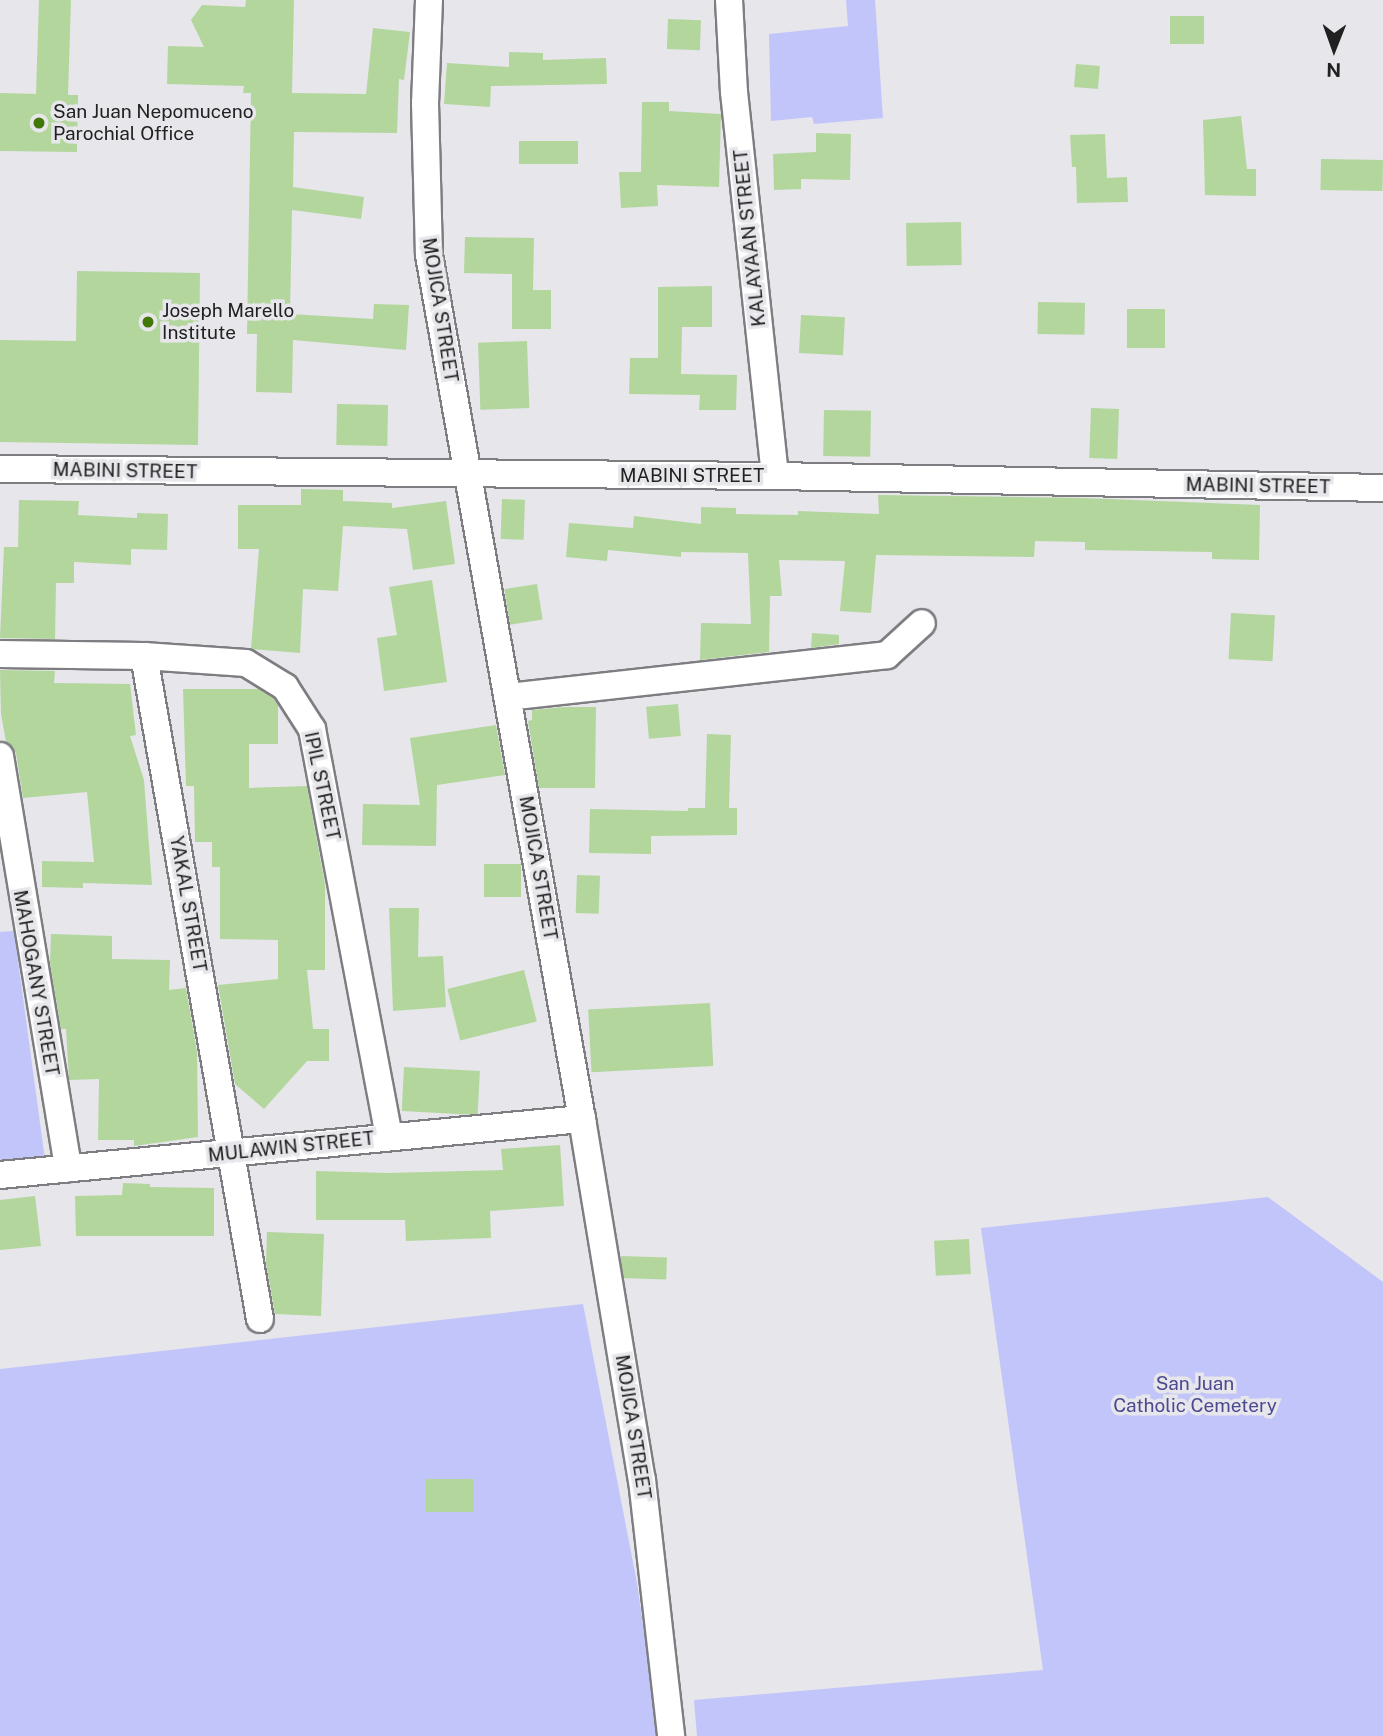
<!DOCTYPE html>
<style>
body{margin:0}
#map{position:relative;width:1383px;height:1736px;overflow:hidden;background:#e6e6eb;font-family:"Public Sans",sans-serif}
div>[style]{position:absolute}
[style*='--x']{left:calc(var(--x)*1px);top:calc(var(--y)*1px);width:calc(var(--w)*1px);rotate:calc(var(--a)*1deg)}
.green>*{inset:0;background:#c2c5f9}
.building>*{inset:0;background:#b3d69d;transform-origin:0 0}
.roads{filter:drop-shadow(2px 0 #7e7e82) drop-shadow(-2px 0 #7e7e82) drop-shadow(0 2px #7e7e82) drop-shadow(0 -2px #7e7e82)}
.minor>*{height:26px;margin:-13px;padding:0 13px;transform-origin:13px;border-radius:13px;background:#fff}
.dots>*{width:19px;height:19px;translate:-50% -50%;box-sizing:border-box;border:4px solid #e6e6eb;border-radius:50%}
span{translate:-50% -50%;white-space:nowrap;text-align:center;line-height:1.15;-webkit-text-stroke:7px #e6e6eb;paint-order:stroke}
.poi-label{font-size:19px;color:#212122}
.left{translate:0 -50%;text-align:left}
.street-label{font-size:19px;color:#212122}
.park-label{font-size:19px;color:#4b4991}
.north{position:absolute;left:1299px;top:14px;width:70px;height:70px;-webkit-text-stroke:5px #e6e6eb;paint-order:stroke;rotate:181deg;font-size:19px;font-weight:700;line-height:28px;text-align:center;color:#212122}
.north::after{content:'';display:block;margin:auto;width:24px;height:32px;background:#212122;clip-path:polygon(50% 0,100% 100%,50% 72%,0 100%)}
</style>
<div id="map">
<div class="green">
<div style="clip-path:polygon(846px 0,875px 0,883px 118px,814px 124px,812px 117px,771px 121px,769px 34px,848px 26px)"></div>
<div style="clip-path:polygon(14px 931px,45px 1160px,0 1165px,0 932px)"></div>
<div style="clip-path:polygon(1268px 1197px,1383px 1282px,1383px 1736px,697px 1736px,694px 1700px,1043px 1670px,981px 1228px)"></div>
<div style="clip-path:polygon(583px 1304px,637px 1583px,659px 1736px,0 1736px,0 1369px)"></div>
</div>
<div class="building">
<div style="clip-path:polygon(39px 0,71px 0,68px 95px,78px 95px,77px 152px,0 151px,0 93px,36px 94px)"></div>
<div style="clip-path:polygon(246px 0,294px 0,292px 93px,366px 94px,373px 28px,410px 32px,404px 80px,399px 79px,397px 133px,294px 132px,293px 187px,364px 197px,361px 219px,292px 210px,290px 314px,373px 319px,374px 304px,409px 305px,406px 350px,293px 340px,292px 393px,256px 392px,257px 334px,247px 334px,251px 93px,243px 93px,244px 86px,167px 84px,168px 46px,204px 47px,191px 20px,202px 5px,245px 7px)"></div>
<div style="left:1204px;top:16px;width:28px;height:34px;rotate:90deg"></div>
<div style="left:668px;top:19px;width:33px;height:30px;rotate:2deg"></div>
<div style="clip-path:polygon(509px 52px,543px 53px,543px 60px,606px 58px,607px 84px,491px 86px,490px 107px,444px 104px,447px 63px,509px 67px)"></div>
<div style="left:1076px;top:64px;width:24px;height:23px;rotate:5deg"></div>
<div style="clip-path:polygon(642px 102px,669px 102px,669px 111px,721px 114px,719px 187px,657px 185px,658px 206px,621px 208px,619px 172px,641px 172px)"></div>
<div style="clip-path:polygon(1241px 116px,1247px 169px,1256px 169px,1256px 196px,1205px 195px,1203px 120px)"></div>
<div style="clip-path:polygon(816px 133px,851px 134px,850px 180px,801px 179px,801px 189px,774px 190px,773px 154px,816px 152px)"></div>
<div style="clip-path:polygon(1105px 134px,1107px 178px,1127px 177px,1128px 202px,1077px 203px,1076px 167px,1072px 167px,1070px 135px)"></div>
<div style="left:519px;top:141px;width:59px;height:23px"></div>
<div style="left:1321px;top:159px;width:62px;height:31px;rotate:1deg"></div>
<div style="left:961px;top:222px;width:43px;height:55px;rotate:89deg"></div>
<div style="clip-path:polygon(465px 237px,534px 238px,533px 290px,551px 290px,551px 329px,512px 329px,512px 274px,464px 273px)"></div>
<div style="clip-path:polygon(77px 271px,200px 273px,198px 445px,0 442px,0 340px,76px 341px)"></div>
<div style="clip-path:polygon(712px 286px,712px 327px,682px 327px,681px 374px,737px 375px,736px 410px,699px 410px,700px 395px,629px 394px,630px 358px,658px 358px,658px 287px)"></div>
<div style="left:1038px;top:302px;width:47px;height:32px;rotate:1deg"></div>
<div style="left:1165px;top:309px;width:39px;height:38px;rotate:90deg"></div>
<div style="left:801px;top:315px;width:44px;height:38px;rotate:3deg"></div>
<div style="left:527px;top:341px;width:67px;height:49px;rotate:88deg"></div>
<div style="left:337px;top:404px;width:51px;height:41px;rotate:1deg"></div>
<div style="left:1091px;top:408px;width:28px;height:50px;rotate:2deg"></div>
<div style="left:824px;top:410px;width:47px;height:46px;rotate:1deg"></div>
<div style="clip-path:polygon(301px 489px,343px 490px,343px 501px,392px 503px,392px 508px,446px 501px,455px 564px,413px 570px,407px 529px,343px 526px,338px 591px,303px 589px,300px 653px,251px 649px,259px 549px,238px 549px,238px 505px,301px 505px)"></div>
<div style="clip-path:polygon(878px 495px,1083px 498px,1260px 505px,1259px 560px,1212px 559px,1212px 552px,1085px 550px,1085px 542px,1035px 541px,1034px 557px,876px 555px,871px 613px,840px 611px,845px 561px,779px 560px,782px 596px,770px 596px,769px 652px,700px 660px,701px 623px,751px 624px,748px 553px,681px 552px,681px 557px,608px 550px,607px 561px,566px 557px,569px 523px,633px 528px,634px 516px,701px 524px,701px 507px,736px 508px,736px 514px,798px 515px,798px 511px,879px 514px)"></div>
<div style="left:502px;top:499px;width:23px;height:40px;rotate:2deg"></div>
<div style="clip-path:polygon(19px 500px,79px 501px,78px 515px,137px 518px,137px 513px,168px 514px,167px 550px,131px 549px,131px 565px,74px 562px,74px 583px,56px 583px,55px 639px,0 638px,4px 547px,18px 547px)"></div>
<div style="clip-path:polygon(432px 580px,447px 682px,384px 691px,377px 638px,397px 635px,389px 587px)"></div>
<div style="left:537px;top:584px;width:36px;height:33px;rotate:81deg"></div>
<div style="left:1231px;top:613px;width:44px;height:46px;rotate:3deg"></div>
<div style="clip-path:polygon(812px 633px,839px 635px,839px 644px,811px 648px)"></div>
<div style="clip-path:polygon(0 670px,55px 671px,54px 683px,130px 684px,136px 735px,130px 736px,144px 780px,152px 885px,83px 883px,83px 888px,42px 887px,42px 861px,94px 862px,87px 792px,23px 798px,16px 753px,6px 742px,1px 714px)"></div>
<div style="clip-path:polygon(183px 689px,259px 689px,274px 699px,278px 705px,278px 744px,249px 744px,249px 788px,307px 786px,325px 885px,325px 970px,307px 970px,313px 1029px,329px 1029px,329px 1061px,307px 1061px,264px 1109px,235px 1084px,218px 985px,278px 979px,278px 940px,220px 939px,220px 867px,212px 867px,212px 842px,195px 842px,194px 786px,186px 786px)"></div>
<div style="left:678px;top:704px;width:32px;height:32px;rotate:85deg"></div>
<div style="clip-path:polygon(565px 707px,596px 707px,595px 788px,539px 788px,528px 721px,532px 720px,532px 710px)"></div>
<div style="clip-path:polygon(496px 725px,505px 775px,437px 785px,436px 846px,362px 845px,363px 804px,420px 805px,410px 738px)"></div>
<div style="clip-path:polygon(707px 734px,731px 735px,729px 808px,737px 808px,737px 835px,651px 836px,651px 854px,589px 853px,590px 809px,688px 811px,688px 808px,705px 808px)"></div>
<div style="left:484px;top:864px;width:37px;height:33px"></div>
<div style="left:577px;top:875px;width:23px;height:38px;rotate:2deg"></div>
<div style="clip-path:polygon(389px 908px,419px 908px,418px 957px,443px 956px,446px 1007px,393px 1011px)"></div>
<div style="clip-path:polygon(51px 934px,112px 936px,112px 959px,170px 960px,169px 990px,186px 988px,197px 1052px,198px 1137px,134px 1146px,134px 1140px,98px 1140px,99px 1079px,69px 1080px,66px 1029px,61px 1029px,50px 962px)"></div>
<div style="left:524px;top:970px;width:53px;height:79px;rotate:76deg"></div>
<div style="left:710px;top:1003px;width:63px;height:122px;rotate:87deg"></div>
<div style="left:404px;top:1067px;width:76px;height:44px;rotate:3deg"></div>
<div style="clip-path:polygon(560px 1145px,564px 1206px,490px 1211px,491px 1238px,406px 1241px,405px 1220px,316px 1220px,316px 1171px,387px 1173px,503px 1170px,501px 1149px)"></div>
<div style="clip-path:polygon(123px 1183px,150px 1184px,150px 1187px,214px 1188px,214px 1236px,76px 1236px,75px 1196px,122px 1195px)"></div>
<div style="clip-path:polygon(35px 1196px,41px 1246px,0 1250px,0 1200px)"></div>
<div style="clip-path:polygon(267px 1232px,324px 1234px,321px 1316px,275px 1314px,266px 1263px)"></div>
<div style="left:969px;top:1239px;width:35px;height:35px;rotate:87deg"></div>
<div style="left:621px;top:1256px;width:46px;height:22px;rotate:2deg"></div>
<div style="left:474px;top:1479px;width:33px;height:48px;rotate:90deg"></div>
</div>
<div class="roads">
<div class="minor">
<div style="--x:429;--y:0;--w:103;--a:92.2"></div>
<div style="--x:425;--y:103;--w:152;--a:88.5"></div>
<div style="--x:429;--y:255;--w:877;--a:79.96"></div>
<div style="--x:582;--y:1119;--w:366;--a:80.6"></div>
<div style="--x:642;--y:1480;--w:258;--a:83.5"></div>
<div style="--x:729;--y:0;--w:92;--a:86.9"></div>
<div style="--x:734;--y:92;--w:386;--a:83.9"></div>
<div style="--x:0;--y:469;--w:775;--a:0.52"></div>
<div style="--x:775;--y:476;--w:608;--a:1.13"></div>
<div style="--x:0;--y:654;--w:144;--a:0.8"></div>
<div style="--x:144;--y:656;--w:102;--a:3.9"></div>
<div style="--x:246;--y:663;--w:46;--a:31.6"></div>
<div style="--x:285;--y:687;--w:50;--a:57.3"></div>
<div style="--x:312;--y:729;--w:415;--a:79.3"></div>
<div style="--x:144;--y:656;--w:673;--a:80.08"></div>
<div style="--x:508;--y:697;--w:381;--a:-6.3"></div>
<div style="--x:887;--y:655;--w:47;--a:-42.4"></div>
<div style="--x:0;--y:756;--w:418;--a:80.6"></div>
<div style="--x:0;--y:1175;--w:585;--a:-5.5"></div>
</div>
</div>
<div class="dots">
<div style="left:39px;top:123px;background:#427808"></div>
<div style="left:148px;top:322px;background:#427808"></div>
</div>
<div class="poi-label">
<span class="left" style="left:53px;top:123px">San Juan Nepomuceno<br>Parochial Office</span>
<span class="left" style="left:162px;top:322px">Joseph Marello<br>Institute</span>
</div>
<div class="street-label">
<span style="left:750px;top:238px;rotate:-96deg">KALAYAAN STREET</span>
<span style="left:440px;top:310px;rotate:81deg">MOJICA STREET</span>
<span style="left:125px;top:471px;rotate:1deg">MABINI STREET</span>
<span style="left:692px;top:476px">MABINI STREET</span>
<span style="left:1258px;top:486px;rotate:1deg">MABINI STREET</span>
<span style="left:322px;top:786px;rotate:78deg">IPIL STREET</span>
<span style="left:538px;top:868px;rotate:80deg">MOJICA STREET</span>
<span style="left:188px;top:904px;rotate:80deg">YAKAL STREET</span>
<span style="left:36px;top:983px;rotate:80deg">MAHOGANY STREET</span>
<span style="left:291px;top:1147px;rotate:-6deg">MULAWIN STREET</span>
<span style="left:633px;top:1427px;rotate:81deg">MOJICA STREET</span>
</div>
<div class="park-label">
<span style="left:1195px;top:1395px">San Juan<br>Catholic Cemetery</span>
</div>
<div class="north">N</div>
</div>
